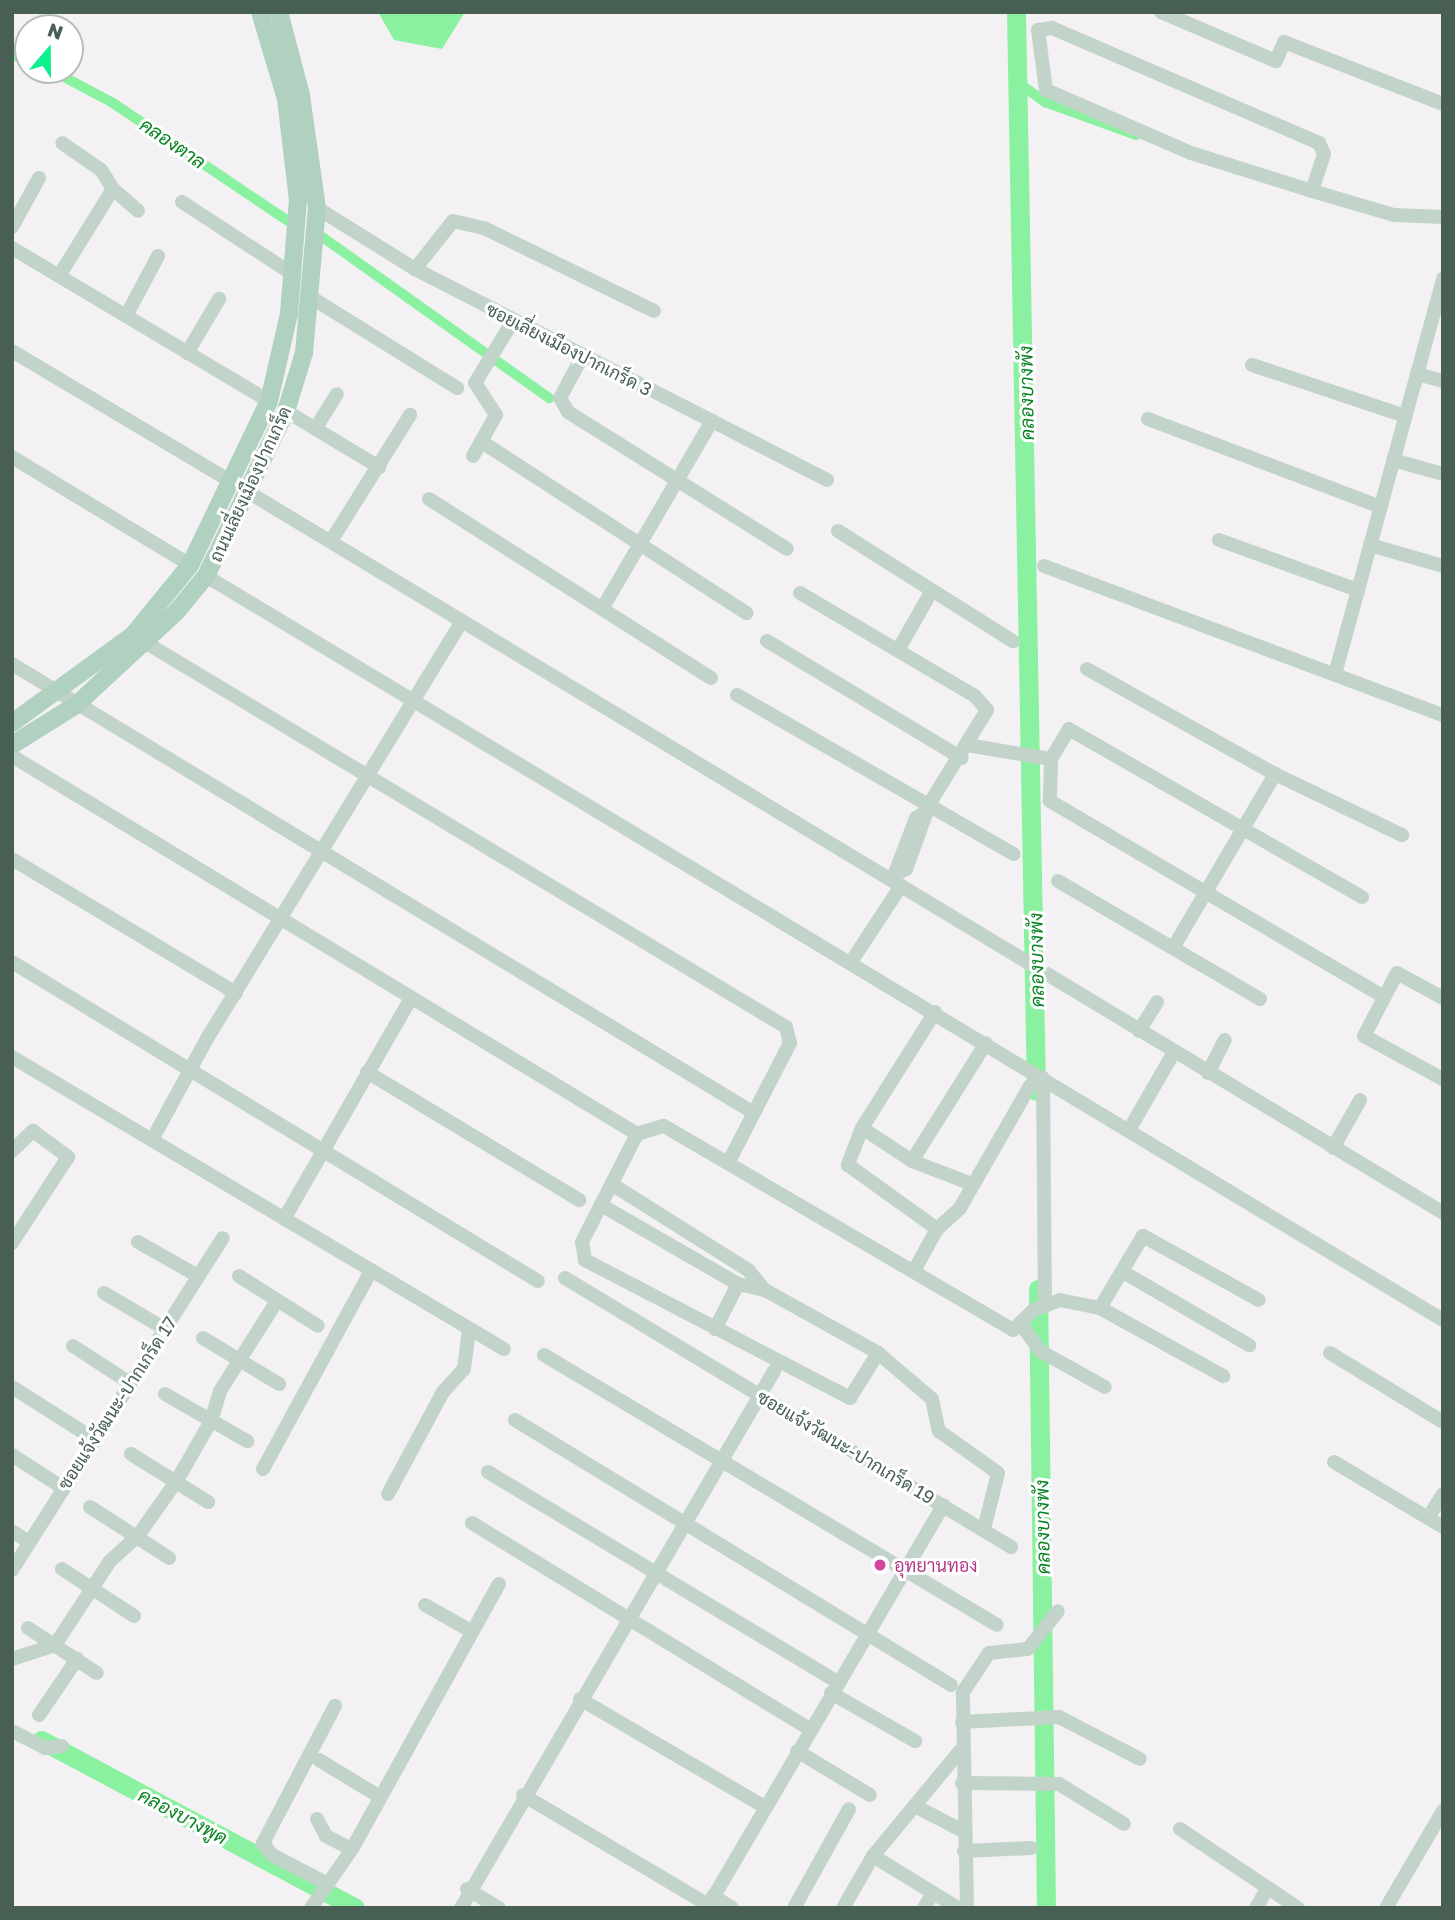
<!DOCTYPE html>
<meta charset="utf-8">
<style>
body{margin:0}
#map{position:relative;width:1455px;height:1920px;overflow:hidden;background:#f4f1f4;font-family:"Golos Text",Sarabun,sans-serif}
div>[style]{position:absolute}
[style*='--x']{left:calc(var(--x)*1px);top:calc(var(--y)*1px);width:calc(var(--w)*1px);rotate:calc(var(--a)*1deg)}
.water>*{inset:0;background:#8af1a0}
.canal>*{height:10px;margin:-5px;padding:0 5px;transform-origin:5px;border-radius:5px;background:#8af1a0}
.river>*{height:19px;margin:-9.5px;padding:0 9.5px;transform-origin:9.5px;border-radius:9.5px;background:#8af1a0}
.minor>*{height:14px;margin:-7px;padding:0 7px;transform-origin:7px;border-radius:7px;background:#c2d3ca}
.major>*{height:18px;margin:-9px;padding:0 9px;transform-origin:9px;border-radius:9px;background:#b0d1c0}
.dots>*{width:19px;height:19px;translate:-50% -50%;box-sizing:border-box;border:4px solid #fff;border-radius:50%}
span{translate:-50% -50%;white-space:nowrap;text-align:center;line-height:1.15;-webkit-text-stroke:6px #fff;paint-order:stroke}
.street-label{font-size:18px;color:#486053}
.hotel-label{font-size:18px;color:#b23c85}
.left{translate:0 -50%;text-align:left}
.water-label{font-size:19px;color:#098422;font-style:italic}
.frame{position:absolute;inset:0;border:14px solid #486053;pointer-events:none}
.north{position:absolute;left:14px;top:14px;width:70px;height:70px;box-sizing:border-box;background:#fff;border:2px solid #b6bfba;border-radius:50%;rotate:20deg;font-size:19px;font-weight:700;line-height:28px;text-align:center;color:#486053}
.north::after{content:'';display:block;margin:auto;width:24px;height:32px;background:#10ef8e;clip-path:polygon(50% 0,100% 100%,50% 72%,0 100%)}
</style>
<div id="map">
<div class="water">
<div style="clip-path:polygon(378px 12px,465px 12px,442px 49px,394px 40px)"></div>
</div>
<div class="canal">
<div style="--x:12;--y:55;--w:17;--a:17"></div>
<div style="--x:51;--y:70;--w:70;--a:28"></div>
<div style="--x:113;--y:103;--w:215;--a:34"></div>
<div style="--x:1018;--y:82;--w:34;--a:37"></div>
<div style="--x:1045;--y:102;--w:97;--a:19.9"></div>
<div style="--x:321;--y:236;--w:280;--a:35.4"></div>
</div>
<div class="river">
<div style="--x:1016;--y:12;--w:1079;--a:88.94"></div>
<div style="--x:1038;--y:1289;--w:619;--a:89.26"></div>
<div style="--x:41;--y:1740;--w:356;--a:28.1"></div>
</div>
<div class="minor">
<div style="--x:1161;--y:12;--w:125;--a:23.1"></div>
<div style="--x:1276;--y:61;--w:21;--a:-67"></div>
<div style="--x:1284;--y:42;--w:171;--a:21.3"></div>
<div style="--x:113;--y:189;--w:33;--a:41"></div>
<div style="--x:1312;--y:191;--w:39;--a:-72"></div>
<div style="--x:1324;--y:154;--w:12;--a:-114"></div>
<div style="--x:1319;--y:143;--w:291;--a:-156.7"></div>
<div style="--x:1052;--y:28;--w:14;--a:172"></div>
<div style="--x:1038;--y:30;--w:61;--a:82.4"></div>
<div style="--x:1046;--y:90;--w:158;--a:23.5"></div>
<div style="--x:1191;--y:153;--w:127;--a:17.4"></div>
<div style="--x:1312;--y:191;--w:85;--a:16.3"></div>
<div style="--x:1394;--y:215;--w:49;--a:2.3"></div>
<div style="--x:182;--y:202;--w:134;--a:33.1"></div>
<div style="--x:317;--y:208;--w:115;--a:31.9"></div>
<div style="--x:415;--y:269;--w:463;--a:27.1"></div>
<div style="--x:12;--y:227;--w:56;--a:-61.1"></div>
<div style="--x:12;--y:248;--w:299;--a:30.8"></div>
<div style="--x:415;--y:269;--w:61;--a:-51.6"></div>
<div style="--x:453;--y:221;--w:32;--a:13"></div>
<div style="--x:484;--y:228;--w:189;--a:26"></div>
<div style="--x:59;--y:276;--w:102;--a:-58.2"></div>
<div style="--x:113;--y:189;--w:22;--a:-122"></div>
<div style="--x:101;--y:170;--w:47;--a:-145.3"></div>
<div style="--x:312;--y:298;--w:171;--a:31.8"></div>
<div style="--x:126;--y:316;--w:68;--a:-61.9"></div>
<div style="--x:12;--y:351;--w:257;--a:30.8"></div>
<div style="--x:187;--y:353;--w:63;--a:-59.3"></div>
<div style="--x:583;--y:355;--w:49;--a:118.1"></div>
<div style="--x:560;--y:398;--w:16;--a:60"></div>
<div style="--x:568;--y:412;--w:258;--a:32"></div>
<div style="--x:1252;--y:365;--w:161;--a:18.4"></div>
<div style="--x:1417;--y:374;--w:27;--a:15"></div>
<div style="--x:286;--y:411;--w:109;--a:31.1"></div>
<div style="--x:1148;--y:419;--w:249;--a:20.7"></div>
<div style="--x:315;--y:429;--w:41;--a:-57.8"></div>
<div style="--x:482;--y:442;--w:315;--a:32.9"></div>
<div style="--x:473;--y:456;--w:47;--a:-60.7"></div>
<div style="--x:496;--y:415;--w:38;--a:-123"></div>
<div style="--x:475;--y:383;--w:73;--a:-58.5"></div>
<div style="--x:12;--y:457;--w:208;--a:31.2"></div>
<div style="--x:1393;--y:460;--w:52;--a:15.6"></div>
<div style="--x:248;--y:492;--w:1396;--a:31.1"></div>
<div style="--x:429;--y:499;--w:334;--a:32.4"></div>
<div style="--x:838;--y:531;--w:207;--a:32.2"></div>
<div style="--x:1219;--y:540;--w:148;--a:19.8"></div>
<div style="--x:331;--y:541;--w:149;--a:-57.9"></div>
<div style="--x:1370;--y:545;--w:76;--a:16"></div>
<div style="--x:1044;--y:566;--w:426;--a:20.5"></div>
<div style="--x:206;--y:576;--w:1444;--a:31.03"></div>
<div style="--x:800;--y:593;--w:203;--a:30.5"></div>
<div style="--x:975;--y:696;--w:18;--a:49"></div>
<div style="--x:987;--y:710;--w:109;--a:121.5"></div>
<div style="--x:930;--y:803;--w:70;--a:110"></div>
<div style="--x:906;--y:869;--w:18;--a:151"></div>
<div style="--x:602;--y:609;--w:218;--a:-59.7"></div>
<div style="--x:767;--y:641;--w:227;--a:31"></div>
<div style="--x:148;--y:644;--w:744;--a:30.98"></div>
<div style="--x:786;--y:1027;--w:16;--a:76"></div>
<div style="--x:790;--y:1043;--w:133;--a:117.3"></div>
<div style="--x:898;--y:650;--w:64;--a:-60.3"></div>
<div style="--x:12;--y:664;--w:867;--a:31.18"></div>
<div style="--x:1087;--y:669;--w:215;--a:29.2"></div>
<div style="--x:1275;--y:774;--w:141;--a:25.7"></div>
<div style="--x:1335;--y:674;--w:410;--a:-74.7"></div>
<div style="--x:737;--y:695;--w:319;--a:29.9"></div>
<div style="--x:967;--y:745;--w:85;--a:9.5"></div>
<div style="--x:12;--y:756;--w:730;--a:31.17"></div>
<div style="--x:12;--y:859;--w:261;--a:30.9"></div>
<div style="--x:895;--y:873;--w:59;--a:-69.1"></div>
<div style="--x:916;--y:818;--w:12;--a:-31"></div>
<div style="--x:1058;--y:881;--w:234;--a:30.3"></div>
<div style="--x:1362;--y:897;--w:338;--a:-150.2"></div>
<div style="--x:1069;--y:729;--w:35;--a:121"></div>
<div style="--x:1051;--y:759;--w:42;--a:91.4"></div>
<div style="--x:1050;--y:801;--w:386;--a:30.4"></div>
<div style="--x:1173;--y:948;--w:202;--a:-59.6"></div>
<div style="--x:12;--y:962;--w:615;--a:31.24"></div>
<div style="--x:851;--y:962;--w:91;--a:-56.7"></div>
<div style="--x:1443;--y:998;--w:52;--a:-151.5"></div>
<div style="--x:1397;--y:973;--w:71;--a:117.6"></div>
<div style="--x:1364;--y:1036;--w:90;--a:28.6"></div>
<div style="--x:935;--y:1012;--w:137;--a:122.2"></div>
<div style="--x:862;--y:1128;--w:40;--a:111"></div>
<div style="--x:848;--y:1165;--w:110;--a:35.7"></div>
<div style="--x:1139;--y:1031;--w:34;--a:-58"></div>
<div style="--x:12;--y:1057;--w:572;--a:30.69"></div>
<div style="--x:367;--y:1072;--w:248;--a:31.1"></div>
<div style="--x:1208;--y:1073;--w:37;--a:-63"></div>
<div style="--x:1043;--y:1078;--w:228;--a:89.5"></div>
<div style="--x:862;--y:1128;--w:60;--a:33.4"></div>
<div style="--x:912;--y:1161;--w:64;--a:21"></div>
<div style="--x:1129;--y:1130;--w:90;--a:-60"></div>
<div style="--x:152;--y:1140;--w:117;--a:-61.5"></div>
<div style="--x:208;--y:1037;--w:487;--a:-58.6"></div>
<div style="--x:1333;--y:1148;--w:55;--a:-60.6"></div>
<div style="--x:12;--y:1151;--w:29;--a:-44"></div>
<div style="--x:33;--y:1131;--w:44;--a:36.6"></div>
<div style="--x:68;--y:1157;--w:103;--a:123.1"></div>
<div style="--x:912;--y:1161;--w:139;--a:-57.9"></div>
<div style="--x:613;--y:1185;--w:160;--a:32.2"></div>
<div style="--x:748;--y:1270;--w:26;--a:50"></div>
<div style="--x:601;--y:1205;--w:158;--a:30"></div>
<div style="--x:738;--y:1284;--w:28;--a:13"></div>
<div style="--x:765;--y:1290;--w:129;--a:29.1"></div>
<div style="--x:878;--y:1353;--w:71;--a:40.4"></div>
<div style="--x:932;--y:1399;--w:33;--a:78"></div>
<div style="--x:939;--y:1431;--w:72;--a:35.4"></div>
<div style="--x:998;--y:1473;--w:54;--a:104"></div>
<div style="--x:284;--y:1219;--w:255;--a:-60.1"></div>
<div style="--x:138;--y:1242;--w:69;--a:29.5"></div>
<div style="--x:915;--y:1269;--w:46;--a:-61.2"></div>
<div style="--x:937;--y:1229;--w:31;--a:-42"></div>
<div style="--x:960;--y:1208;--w:141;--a:-60.2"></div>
<div style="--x:1123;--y:1272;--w:146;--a:30.1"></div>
<div style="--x:239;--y:1276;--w:93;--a:32.3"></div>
<div style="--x:565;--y:1278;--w:521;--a:31.1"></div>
<div style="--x:104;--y:1293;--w:71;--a:30.5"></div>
<div style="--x:1100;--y:1308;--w:84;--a:-59.2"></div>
<div style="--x:1143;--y:1236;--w:132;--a:28.9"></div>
<div style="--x:1020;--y:1323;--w:34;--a:54"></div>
<div style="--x:1040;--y:1351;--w:74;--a:29"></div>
<div style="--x:715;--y:1329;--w:51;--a:-62.9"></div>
<div style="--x:203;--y:1338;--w:89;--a:31.2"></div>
<div style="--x:73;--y:1346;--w:68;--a:33"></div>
<div style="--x:878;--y:1353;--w:53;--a:121.9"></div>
<div style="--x:850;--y:1398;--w:299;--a:-152.5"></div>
<div style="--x:585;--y:1260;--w:18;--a:-99"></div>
<div style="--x:582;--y:1242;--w:121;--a:-63"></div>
<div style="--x:637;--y:1134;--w:28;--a:-17"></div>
<div style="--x:664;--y:1126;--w:404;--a:30.3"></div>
<div style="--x:1013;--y:1330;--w:29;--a:-44"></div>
<div style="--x:1034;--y:1310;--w:28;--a:-21"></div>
<div style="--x:1060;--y:1300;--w:41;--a:11.3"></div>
<div style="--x:1100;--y:1308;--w:141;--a:28.9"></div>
<div style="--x:1330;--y:1353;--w:132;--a:31.4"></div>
<div style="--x:544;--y:1355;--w:527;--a:30.8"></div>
<div style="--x:12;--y:1387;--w:97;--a:32.4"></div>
<div style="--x:165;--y:1394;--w:95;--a:29.8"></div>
<div style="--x:515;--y:1420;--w:510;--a:31.29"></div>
<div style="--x:131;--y:1454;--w:91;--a:31.9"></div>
<div style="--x:12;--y:1455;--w:61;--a:32.9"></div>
<div style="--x:1334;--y:1462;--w:127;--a:30.8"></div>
<div style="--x:263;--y:1469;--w:226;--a:-61.4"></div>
<div style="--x:488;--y:1472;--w:407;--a:31"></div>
<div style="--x:388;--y:1494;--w:116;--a:-61.7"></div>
<div style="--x:443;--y:1392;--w:31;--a:-48"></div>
<div style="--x:464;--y:1369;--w:40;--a:-82.9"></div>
<div style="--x:90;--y:1507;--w:94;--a:32.8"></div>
<div style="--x:1428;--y:1518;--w:28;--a:-58"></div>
<div style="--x:472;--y:1523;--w:396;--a:31.4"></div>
<div style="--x:12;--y:1531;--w:20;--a:33"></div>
<div style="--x:62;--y:1569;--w:86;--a:33.1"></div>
<div style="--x:12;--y:1570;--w:393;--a:-57.6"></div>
<div style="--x:425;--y:1605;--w:53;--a:29.5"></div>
<div style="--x:28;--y:1628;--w:82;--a:33.1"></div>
<div style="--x:12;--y:1659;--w:45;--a:-18"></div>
<div style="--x:55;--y:1645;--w:100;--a:-56.8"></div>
<div style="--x:110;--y:1561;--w:36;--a:-42"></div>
<div style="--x:137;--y:1537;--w:67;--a:-54.7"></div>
<div style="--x:176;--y:1482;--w:70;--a:-60.2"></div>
<div style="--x:211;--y:1421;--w:31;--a:-73"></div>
<div style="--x:220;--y:1391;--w:107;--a:-57.7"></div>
<div style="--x:831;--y:1693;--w:97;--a:29.7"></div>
<div style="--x:580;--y:1699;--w:214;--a:30.3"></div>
<div style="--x:39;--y:1715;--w:68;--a:-55.8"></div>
<div style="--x:962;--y:1722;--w:97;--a:-3"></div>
<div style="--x:1059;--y:1717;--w:91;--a:27.4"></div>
<div style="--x:12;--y:1731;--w:37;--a:27"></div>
<div style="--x:45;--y:1748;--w:17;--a:-7"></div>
<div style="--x:797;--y:1751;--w:85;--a:31.1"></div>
<div style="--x:319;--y:1760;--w:71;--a:31.2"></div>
<div style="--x:962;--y:1783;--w:97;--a:0.6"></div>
<div style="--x:1059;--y:1784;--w:76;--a:31.6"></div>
<div style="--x:523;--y:1795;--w:215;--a:30.7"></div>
<div style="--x:915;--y:1806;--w:54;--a:27.5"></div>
<div style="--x:317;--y:1819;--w:19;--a:62"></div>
<div style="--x:326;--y:1836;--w:29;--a:27"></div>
<div style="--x:1180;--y:1829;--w:142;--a:33.8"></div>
<div style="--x:964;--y:1851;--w:67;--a:-2.6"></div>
<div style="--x:873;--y:1856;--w:100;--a:31.5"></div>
<div style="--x:328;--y:1884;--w:63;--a:-152.6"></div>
<div style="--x:272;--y:1855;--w:15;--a:-127"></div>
<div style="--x:263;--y:1843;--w:155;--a:-62.3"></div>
<div style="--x:467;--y:1889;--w:37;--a:31"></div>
<div style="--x:713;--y:1896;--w:22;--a:32"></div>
<div style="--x:311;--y:1908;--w:72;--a:-55.2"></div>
<div style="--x:352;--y:1849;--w:303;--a:-61"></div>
<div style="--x:461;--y:1908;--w:622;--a:-59.76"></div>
<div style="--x:707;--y:1908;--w:467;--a:-59.6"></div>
<div style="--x:794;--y:1908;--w:113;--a:-60.9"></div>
<div style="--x:843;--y:1908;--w:60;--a:-60"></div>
<div style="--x:873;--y:1856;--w:136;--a:-50.4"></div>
<div style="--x:924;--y:1908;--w:17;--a:-59"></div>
<div style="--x:967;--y:1908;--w:216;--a:-91.1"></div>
<div style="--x:963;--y:1692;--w:47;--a:-56.3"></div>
<div style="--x:989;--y:1653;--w:39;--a:-6"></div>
<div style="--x:1028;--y:1649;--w:48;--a:-51.7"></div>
<div style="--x:1256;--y:1908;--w:22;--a:-60"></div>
<div style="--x:1386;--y:1908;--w:113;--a:-59.6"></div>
</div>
<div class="major">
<div style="--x:12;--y:723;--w:150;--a:-36"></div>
<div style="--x:133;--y:635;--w:90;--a:-50.8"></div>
<div style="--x:190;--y:565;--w:182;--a:-64.3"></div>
<div style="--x:269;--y:401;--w:89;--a:-77.1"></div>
<div style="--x:289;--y:314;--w:114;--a:-85.5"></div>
<div style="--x:298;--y:200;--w:102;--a:-96.8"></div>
<div style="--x:286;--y:99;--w:91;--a:-106.6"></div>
<div style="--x:12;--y:745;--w:75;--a:-32"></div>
<div style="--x:76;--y:705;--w:138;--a:-42.9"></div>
<div style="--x:177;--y:611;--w:45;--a:-50.4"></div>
<div style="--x:206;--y:576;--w:183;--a:-64.1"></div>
<div style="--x:286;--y:411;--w:61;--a:-72.8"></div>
<div style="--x:304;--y:353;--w:146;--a:-84.9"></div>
<div style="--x:317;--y:208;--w:114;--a:-98.1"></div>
<div style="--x:301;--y:95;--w:86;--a:-104.8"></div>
</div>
<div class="dots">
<div style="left:880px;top:1565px;background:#d1479c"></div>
</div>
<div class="street-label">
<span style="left:569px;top:349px;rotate:27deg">ซอยเลี่ยงเมืองปากเกร็ด 3</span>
<span style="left:250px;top:484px;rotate:-65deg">ถนนเลี่ยงเมืองปากเกร็ด</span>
<span style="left:117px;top:1403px;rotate:-57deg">ซอยแจ้งวัฒนะ-ปากเกร็ด 17</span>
<span style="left:846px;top:1447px;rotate:31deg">ซอยแจ้งวัฒนะ-ปากเกร็ด 19</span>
</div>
<div class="hotel-label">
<span class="left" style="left:894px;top:1565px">อุทยานทอง</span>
</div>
<div class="water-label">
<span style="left:173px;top:143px;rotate:34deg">คลองตาล</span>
<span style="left:1026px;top:393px;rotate:-91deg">คลองบางพัง</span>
<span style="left:1036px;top:960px;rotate:-91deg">คลองบางพัง</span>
<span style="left:1042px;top:1527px;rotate:-91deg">คลองบางพัง</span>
<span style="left:183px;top:1816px;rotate:28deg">คลองบางพูด</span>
</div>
<div class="frame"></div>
<div class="north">N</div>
</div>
